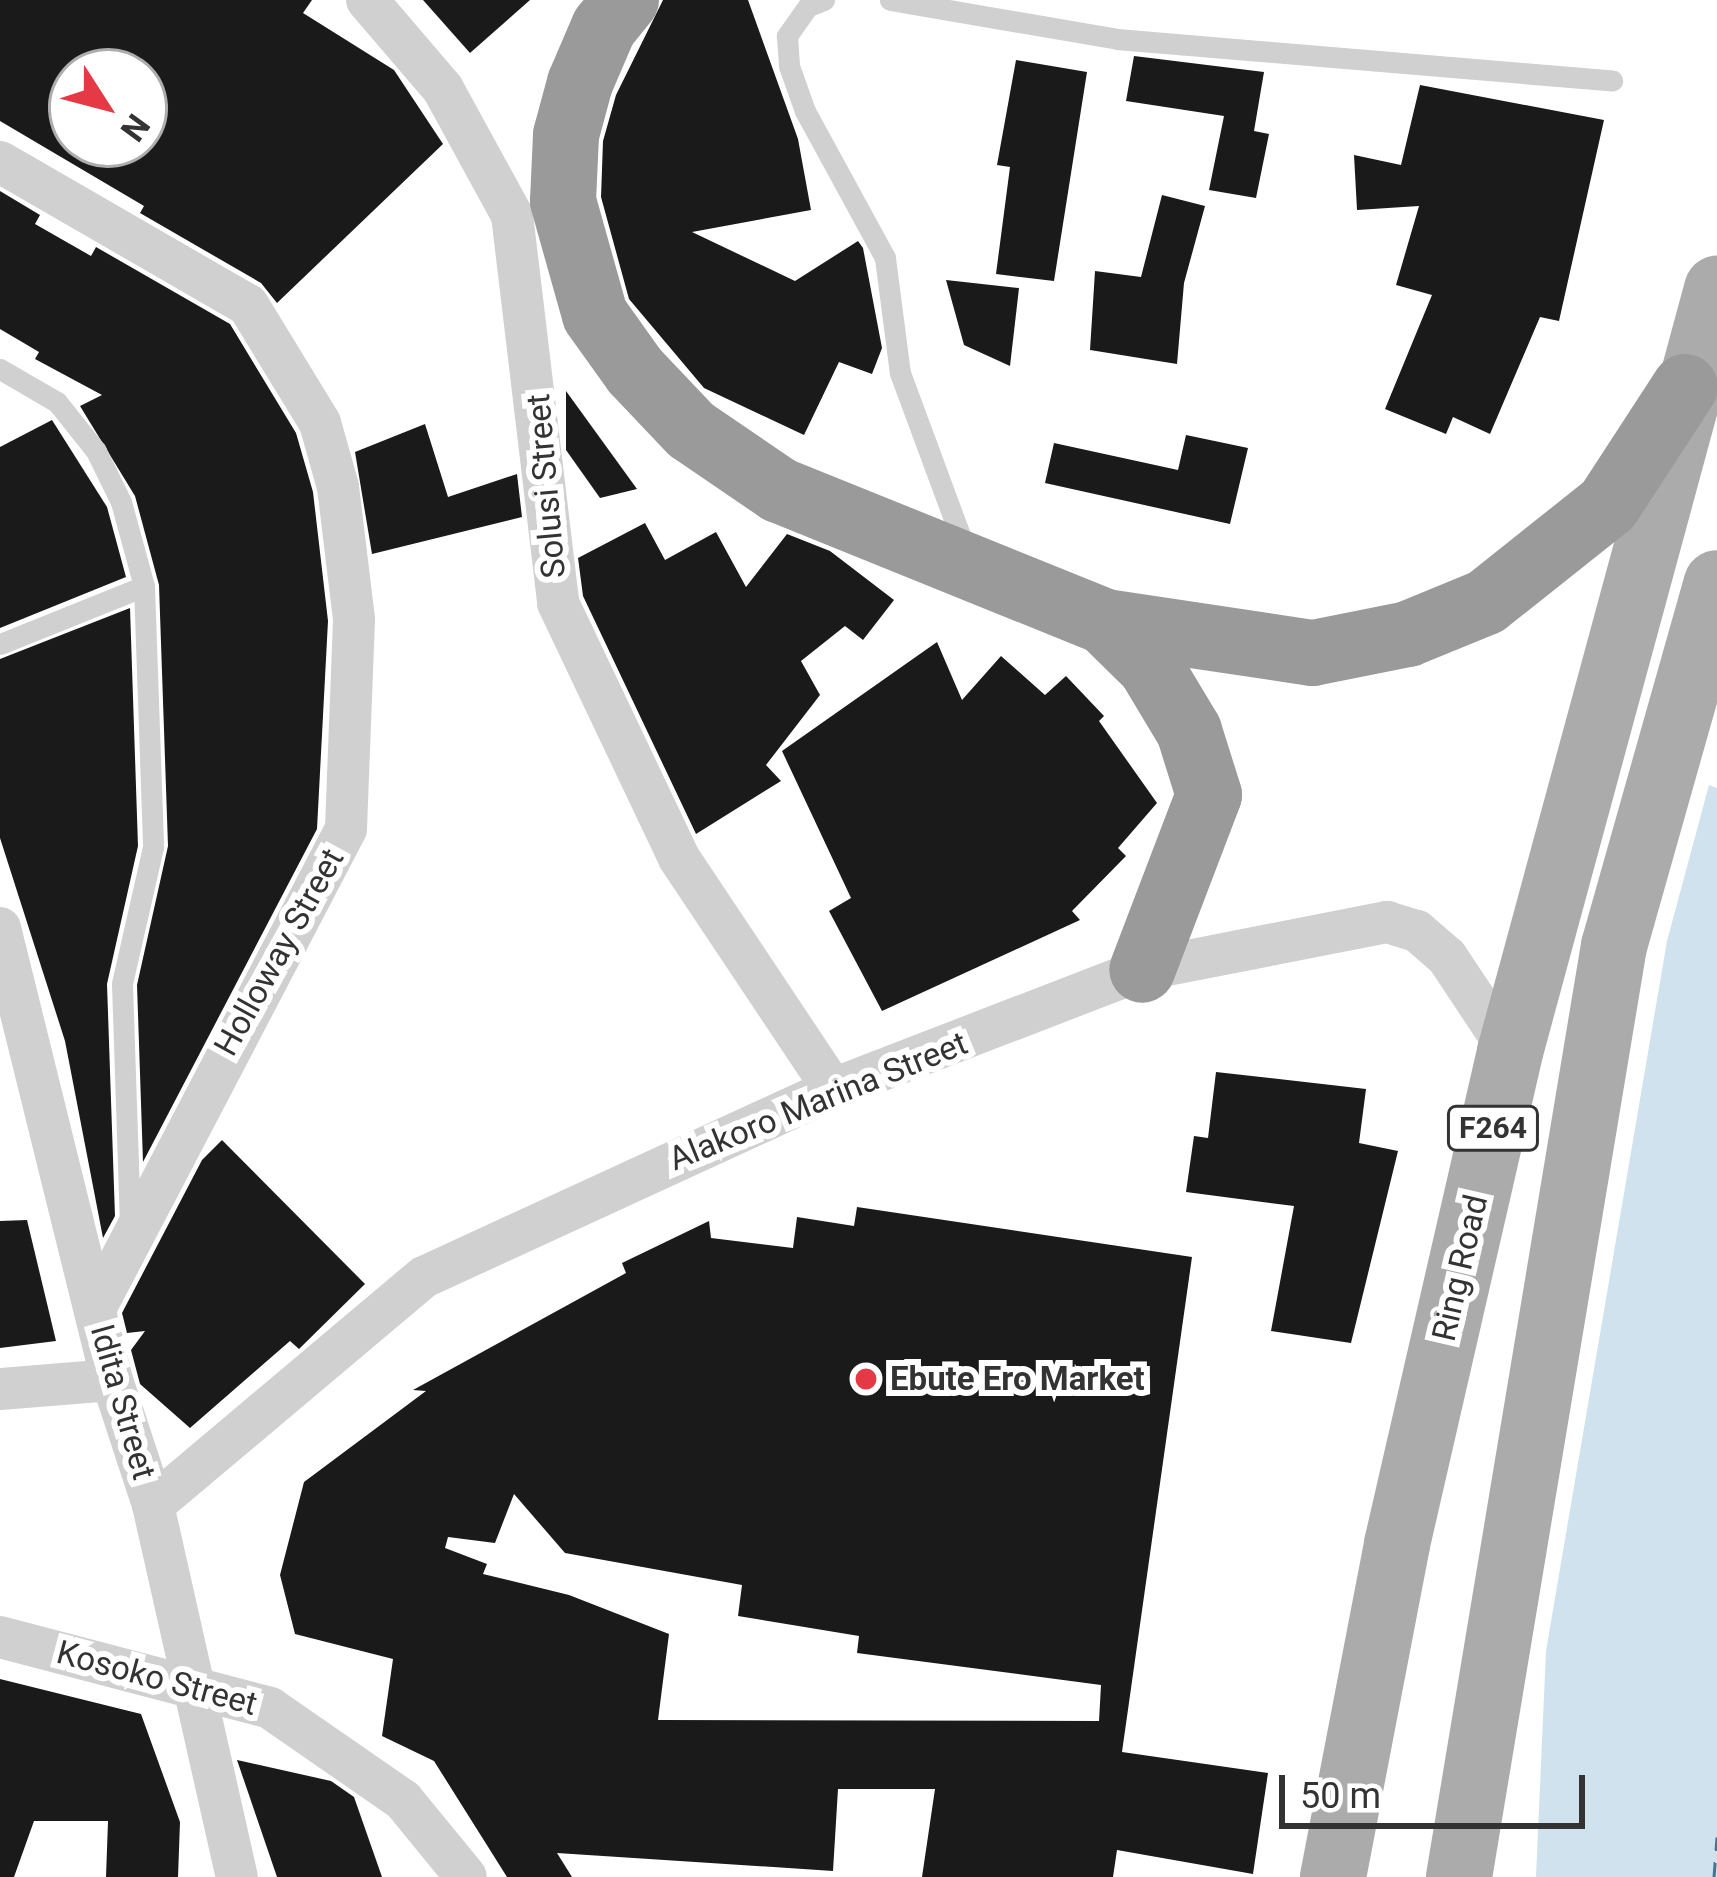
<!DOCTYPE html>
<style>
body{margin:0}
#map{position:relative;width:1717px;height:1877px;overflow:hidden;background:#fff;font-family:Roboto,sans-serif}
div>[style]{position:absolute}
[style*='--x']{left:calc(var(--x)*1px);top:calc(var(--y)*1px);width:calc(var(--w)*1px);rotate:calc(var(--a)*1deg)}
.water>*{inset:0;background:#cfe2ee}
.ferry>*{height:3px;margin-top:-1.5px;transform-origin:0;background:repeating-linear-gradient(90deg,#3f7597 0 15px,transparent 0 27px)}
.building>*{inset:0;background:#1a1a1a}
.service>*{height:21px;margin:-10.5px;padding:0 10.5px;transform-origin:10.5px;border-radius:10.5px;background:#d0d0d0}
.minor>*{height:42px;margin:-21px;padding:0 21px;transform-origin:21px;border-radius:21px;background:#d0d0d0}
.primary>*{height:66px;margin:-33px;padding:0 33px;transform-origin:33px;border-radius:33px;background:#ababab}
.motorway>*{height:66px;margin:-33px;padding:0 33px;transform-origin:33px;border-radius:33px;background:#9a9a9a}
.dots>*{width:33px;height:33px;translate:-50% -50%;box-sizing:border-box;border:6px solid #fff;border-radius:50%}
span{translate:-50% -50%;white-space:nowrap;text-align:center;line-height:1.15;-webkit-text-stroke:12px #fff;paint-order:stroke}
.shield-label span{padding:3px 9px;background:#fff;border:3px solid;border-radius:9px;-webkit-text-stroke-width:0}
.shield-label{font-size:30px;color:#333;font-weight:700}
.street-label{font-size:33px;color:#333}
.poi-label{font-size:33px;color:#333;font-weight:700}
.left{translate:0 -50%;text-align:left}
.north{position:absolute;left:48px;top:48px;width:120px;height:120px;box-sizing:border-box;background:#fff;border:3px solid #adadad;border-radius:50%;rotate:126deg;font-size:33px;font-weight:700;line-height:48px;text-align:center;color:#333}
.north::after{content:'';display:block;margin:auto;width:42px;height:54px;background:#e63946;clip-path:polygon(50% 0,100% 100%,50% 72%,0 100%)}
.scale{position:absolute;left:1279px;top:1775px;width:306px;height:54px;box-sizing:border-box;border:6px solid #333;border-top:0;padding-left:15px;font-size:36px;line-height:42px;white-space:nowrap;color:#333;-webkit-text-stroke:9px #fff;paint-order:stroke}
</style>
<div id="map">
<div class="water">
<div style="clip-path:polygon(1709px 785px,1717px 788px,1717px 1877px,1536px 1877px,1546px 1651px,1667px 941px)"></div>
</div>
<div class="ferry">
<div style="--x:1714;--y:1877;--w:40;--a:-85.7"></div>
</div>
<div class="building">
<div style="clip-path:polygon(evenodd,0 0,312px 0,303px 13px,394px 70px,443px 144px,277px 303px,261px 283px,140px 213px,144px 206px,0 121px,0 0,72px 72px,144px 72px,144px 144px,72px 144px,72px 72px)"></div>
<div style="clip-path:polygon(423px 0,530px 0,470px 53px)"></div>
<div style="clip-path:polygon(663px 0,748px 0,798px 139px,811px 210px,692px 232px,795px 281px,858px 241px,863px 248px,882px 348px,872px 374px,839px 362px,804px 435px,704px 388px,629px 299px,601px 197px,603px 141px,616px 95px)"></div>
<div style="clip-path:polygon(1134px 56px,1264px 72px,1254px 131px,1269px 134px,1256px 198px,1209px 190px,1224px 116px,1126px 101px)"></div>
<div style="clip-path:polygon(1016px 60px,1087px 72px,1054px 281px,996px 274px,1010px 167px,997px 165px)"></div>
<div style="clip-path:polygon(1420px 85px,1604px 120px,1559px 321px,1540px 317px,1490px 434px,1453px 417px,1446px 434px,1385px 409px,1432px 295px,1396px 285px,1419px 206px,1357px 210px,1354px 155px,1401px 165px)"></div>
<div style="clip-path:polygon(0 191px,40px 215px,35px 224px,91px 256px,96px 247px,230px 324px,296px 433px,313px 492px,328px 621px,317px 829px,143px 1162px,137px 985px,168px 846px,159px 585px,135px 496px,80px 406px,102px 395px,35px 359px,39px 352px,0 329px)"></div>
<div style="clip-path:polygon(1162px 195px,1205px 206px,1184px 283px,1177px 364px,1090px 350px,1095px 271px,1141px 277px)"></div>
<div style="clip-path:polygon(946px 280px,1019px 288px,1010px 366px,964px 345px)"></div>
<div style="clip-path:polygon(566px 391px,637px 489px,600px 498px,566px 450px)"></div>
<div style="clip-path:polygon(52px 420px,107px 507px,126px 577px,0 628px,0 447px)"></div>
<div style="clip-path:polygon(425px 424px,448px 497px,517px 474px,522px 517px,372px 554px,355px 452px)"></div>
<div style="clip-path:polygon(1186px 435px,1248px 448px,1230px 524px,1045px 483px,1054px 443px,1178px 470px)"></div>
<div style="clip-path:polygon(645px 523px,665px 560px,716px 532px,746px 587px,787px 534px,830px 551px,894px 600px,863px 640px,845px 626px,801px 661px,820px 695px,766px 765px,781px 781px,696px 834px,583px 596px,578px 558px)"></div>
<div style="clip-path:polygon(130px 608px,138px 846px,107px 984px,115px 1216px,103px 1238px,65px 1041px,0 838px,0 659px)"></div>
<div style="clip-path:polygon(937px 642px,962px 700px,1001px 656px,1045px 695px,1066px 676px,1104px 716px,1099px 721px,1157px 803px,1118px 848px,1126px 856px,1072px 911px,1080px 920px,882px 1011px,829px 911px,851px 898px,782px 751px)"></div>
<div style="clip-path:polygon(1216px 1072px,1366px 1089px,1359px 1143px,1398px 1151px,1351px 1343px,1271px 1331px,1294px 1206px,1186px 1192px,1194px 1136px,1208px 1138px)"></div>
<div style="clip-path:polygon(222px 1140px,365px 1284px,299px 1349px,290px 1341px,190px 1428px,140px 1384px,131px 1350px,145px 1331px,127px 1333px,122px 1313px,202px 1160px)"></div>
<div style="clip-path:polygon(evenodd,857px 1207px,1192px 1257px,1122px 1752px,1268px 1773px,1253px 1874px,1117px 1850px,1113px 1877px,922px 1877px,935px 1789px,838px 1789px,833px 1871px,557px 1853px,572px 1877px,507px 1877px,434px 1761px,382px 1736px,393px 1659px,295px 1634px,280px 1575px,304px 1482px,426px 1391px,413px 1390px,626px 1273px,622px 1263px,709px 1221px,711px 1238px,793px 1248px,797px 1217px,854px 1226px,857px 1207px,514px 1494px,565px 1553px,742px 1585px,738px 1616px,859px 1636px,857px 1653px,1101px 1685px,1099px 1721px,658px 1720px,669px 1634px,569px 1595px,483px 1574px,487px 1564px,445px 1548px,448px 1537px,495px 1543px,514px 1494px)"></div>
<div style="clip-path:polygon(27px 1220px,56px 1341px,0 1348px,0 1221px)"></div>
<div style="clip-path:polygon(0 1679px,141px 1714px,180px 1822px,178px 1877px,106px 1877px,108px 1821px,34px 1821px,14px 1877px,0 1877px)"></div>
<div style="clip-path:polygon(237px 1760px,331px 1781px,354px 1797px,382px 1877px,277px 1877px)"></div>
</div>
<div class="service">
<div style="--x:824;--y:0;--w:17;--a:159"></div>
<div style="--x:808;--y:6;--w:37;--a:125"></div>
<div style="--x:787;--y:36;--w:30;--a:86"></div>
<div style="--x:789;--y:66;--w:48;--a:70.4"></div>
<div style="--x:805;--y:111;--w:167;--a:61.4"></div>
<div style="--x:885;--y:258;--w:116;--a:82.6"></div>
<div style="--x:900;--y:373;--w:190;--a:69.7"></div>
<div style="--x:890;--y:0;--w:230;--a:9.7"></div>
<div style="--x:1117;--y:39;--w:497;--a:4.8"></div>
<div style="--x:0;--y:369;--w:66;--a:30.1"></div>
<div style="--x:57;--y:402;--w:63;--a:51.5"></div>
<div style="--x:96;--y:451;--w:57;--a:63.9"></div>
<div style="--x:121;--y:502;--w:87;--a:74.7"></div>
<div style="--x:144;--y:586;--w:261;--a:88"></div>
<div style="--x:153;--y:847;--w:140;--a:102.8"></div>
<div style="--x:122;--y:984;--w:240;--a:88.1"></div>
<div style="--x:0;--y:644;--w:155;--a:-21.9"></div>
</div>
<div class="minor">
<div style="--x:367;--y:0;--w:117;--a:49.5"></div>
<div style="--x:443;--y:89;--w:144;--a:61.3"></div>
<div style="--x:512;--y:215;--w:391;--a:83.2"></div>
<div style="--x:558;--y:603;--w:282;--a:64.6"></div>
<div style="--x:679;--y:858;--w:278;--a:56.3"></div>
<div style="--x:0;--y:162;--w:286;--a:30"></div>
<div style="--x:248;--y:305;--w:138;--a:58.6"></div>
<div style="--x:320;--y:423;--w:66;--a:74.3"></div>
<div style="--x:338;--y:487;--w:134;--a:83.1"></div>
<div style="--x:354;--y:620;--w:209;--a:92.2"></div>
<div style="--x:346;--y:829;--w:539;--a:117.61"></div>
<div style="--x:0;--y:928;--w:466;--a:76.1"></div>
<div style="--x:112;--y:1380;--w:132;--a:71.8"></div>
<div style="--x:153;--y:1505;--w:381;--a:77.3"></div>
<div style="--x:0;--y:1389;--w:112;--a:-4.6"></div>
<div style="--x:153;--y:1505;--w:354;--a:-40.1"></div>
<div style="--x:424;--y:1277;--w:450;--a:-24.7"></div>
<div style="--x:833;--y:1089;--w:331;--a:-21.1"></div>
<div style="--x:1142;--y:970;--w:250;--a:-11.1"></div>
<div style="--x:1387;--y:922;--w:31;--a:17"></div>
<div style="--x:1417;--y:931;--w:40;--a:41"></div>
<div style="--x:1447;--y:957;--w:114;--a:56.4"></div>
<div style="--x:0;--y:1637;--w:279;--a:14.7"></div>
<div style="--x:270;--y:1708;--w:162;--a:34.7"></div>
<div style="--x:403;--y:1800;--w:99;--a:50.7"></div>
</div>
<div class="primary">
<div style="--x:1333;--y:1877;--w:339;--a:-79.1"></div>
<div style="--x:1397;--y:1544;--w:505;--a:-77.06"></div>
<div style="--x:1510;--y:1052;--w:791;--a:-74.82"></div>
<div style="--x:1459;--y:1877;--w:944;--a:-80.55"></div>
<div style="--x:1614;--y:946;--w:377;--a:-74.2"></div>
</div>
<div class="motorway">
<div style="--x:626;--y:0;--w:35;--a:129"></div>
<div style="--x:604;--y:27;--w:61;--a:113.2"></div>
<div style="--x:580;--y:83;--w:54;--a:105.1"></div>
<div style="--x:566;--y:135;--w:66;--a:92.6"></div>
<div style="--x:563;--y:201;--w:118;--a:74.3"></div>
<div style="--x:595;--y:315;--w:69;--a:54.5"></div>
<div style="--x:635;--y:371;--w:81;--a:46.5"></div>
<div style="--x:691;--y:430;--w:107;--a:34.3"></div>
<div style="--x:779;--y:490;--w:352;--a:22"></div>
<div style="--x:1105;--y:622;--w:210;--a:8.5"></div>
<div style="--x:1313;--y:653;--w:97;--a:-11.3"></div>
<div style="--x:1408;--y:634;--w:84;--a:-22.3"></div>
<div style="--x:1486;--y:602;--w:156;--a:-38.5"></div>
<div style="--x:1608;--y:505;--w:141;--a:-56.9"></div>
<div style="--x:1105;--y:622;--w:63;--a:44.4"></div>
<div style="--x:1150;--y:666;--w:76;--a:59"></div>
<div style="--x:1189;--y:731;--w:67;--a:72.6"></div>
<div style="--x:1209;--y:795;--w:187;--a:110.9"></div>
</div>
<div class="dots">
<div style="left:866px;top:1379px;background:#e63946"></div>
</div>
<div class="shield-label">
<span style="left:1493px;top:1128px">F264</span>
</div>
<div class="street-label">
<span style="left:546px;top:486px;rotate:-95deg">Solusi Street</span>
<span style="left:279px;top:952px;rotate:-61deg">Holloway Street</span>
<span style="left:818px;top:1101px;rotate:-22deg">Alakoro Marina Street</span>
<span style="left:1460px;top:1268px;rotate:-77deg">Ring Road</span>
<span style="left:123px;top:1402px;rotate:74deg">Idita Street</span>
<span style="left:157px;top:1678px;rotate:15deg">Kosoko Street</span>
</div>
<div class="poi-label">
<span class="left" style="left:890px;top:1379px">Ebute Ero Market</span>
</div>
<div class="north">N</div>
<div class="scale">50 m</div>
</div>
